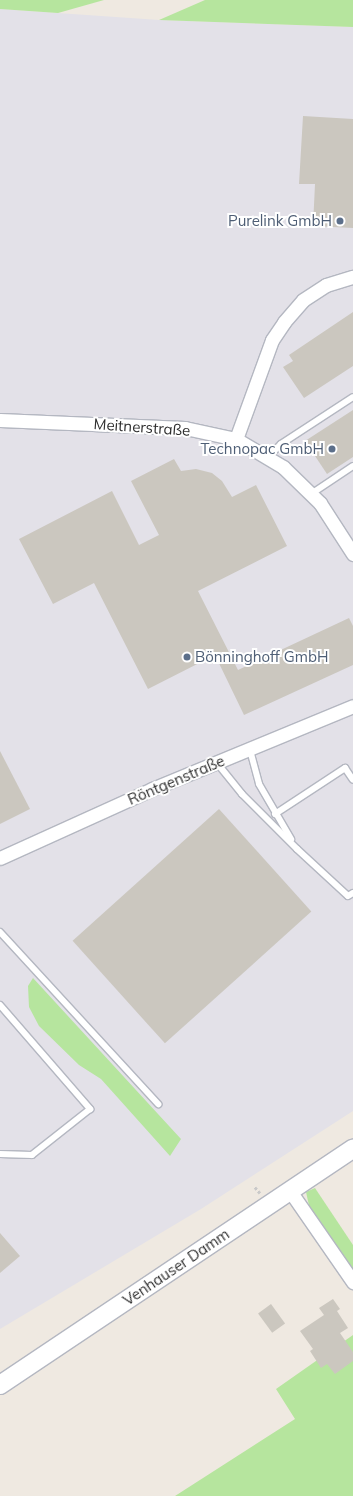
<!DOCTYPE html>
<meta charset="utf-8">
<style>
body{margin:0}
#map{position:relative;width:353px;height:1496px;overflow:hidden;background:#efe9e1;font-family:Mulish,sans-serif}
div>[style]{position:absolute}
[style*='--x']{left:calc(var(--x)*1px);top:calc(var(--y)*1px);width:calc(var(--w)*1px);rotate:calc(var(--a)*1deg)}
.industrial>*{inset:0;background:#e3e1e8}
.green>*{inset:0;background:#b6e59e}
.building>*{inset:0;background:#cbc7bf;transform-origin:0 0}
.path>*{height:2.5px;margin-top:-1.25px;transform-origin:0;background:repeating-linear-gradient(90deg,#c9c9c9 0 3px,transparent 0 5px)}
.roads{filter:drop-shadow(1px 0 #b4b7c1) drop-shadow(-1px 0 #b4b7c1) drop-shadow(0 1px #b4b7c1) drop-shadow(0 -1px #b4b7c1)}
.service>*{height:6px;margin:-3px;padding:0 3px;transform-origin:3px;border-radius:3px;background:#fff}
.minor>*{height:13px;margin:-6.5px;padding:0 6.5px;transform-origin:6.5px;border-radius:6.5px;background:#fff}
.secondary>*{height:18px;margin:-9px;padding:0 9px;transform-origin:9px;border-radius:9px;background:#fff}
.dots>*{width:11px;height:11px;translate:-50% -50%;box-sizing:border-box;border:2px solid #fff;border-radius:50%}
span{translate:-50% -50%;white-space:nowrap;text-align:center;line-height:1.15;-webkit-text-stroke:4px #fff;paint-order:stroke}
.service-label{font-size:15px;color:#4e5e75}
.right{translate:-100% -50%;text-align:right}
.left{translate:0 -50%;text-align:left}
.street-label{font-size:15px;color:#2e2e2e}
</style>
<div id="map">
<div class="industrial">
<div style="clip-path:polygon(0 9px,159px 20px,353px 27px,353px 1111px,201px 1209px,0 1329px)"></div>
</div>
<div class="green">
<div style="clip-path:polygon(0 0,104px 0,58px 13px,0 9px)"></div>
<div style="clip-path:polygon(205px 0,353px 0,353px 27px,159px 20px)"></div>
<div style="clip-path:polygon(33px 978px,181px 1139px,170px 1156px,101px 1079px,79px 1065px,39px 1026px,29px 1007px,28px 986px)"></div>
<div style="clip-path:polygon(315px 1188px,353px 1245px,353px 1278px,310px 1210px,306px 1192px)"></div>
<div style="clip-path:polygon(353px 1335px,353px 1496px,175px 1496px,295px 1419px,276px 1389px)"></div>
</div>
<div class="building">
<div style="clip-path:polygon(303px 116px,353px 119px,353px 228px,313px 226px,315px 184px,299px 184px)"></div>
<div style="clip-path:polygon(353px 312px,353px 366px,304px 398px,283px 367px,293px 361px,289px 355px)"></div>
<div style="clip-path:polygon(353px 410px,353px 457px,327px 474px,305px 441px)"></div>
<div style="clip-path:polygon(174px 459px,181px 471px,196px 469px,212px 473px,222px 481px,232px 497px,256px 485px,287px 546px,198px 591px,238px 670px,349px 618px,353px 626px,353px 665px,244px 715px,215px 655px,148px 689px,94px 583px,53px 604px,19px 539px,112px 491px,139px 545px,159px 535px,131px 481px)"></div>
<div style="clip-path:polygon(0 751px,30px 809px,0 824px)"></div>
<div style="left:219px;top:809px;width:138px;height:197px;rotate:48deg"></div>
<div style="clip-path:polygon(0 1233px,20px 1256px,0 1273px)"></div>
<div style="clip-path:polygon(333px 1299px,340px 1309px,337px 1311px,348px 1328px,340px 1333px,353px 1352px,353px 1361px,335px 1374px,327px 1364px,321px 1368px,310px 1351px,313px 1349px,300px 1331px,324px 1315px,319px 1308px)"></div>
<div style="left:271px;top:1304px;width:24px;height:16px;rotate:54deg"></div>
</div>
<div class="path">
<div style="--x:255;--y:1187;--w:8;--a:50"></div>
</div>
<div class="roads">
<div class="service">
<div style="--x:267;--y:458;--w:20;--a:-45"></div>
<div style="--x:281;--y:444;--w:86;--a:-33.1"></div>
<div style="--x:311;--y:494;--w:50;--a:-33.7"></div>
<div style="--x:250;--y:750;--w:35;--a:75"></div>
<div style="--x:259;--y:784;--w:64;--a:59.8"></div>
<div style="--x:217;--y:763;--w:40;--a:51"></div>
<div style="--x:242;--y:794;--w:78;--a:45"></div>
<div style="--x:297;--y:849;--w:69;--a:42.7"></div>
<div style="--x:348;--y:896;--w:6;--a:-31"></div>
<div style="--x:275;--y:814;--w:84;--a:-33.3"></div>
<div style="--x:345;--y:768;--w:14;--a:56"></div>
<div style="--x:0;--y:932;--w:234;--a:47.4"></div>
<div style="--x:0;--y:1005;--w:138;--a:49.1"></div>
<div style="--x:90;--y:1109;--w:74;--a:141.6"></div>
<div style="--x:32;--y:1155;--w:32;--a:-178"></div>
</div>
<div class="minor">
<div style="--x:0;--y:420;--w:185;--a:2.5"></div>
<div style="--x:185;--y:428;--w:52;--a:12.2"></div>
<div style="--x:236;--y:439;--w:55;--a:30.8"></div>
<div style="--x:283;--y:467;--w:52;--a:44.2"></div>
<div style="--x:320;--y:503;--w:61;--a:57.1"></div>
<div style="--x:236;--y:439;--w:105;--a:-70"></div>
<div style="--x:272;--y:340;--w:22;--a:-56"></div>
<div style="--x:284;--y:322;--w:29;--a:-49"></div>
<div style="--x:303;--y:300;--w:27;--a:-33"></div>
<div style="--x:326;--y:285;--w:28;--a:-17"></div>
<div style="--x:0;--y:858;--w:167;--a:-24.4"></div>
<div style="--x:152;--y:789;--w:217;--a:-22.4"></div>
<div style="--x:290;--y:1191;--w:111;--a:55.3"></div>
</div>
<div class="secondary">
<div style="--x:0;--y:1385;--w:425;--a:-33.8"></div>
</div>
</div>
<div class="dots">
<div style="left:340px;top:221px;background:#5c6f8a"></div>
<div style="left:332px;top:449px;background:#5c6f8a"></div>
<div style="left:187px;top:657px;background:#5c6f8a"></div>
</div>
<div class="service-label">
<span class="right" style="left:332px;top:221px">Purelink GmbH</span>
<span class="right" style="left:324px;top:449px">Technopac GmbH</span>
<span class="left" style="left:195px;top:657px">Bönninghoff GmbH</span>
</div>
<div class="street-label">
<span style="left:142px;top:427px;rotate:4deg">Meitnerstraße</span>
<span style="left:176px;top:780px;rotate:-23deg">Röntgenstraße</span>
<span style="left:176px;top:1267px;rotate:-34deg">Venhauser Damm</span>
</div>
</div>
